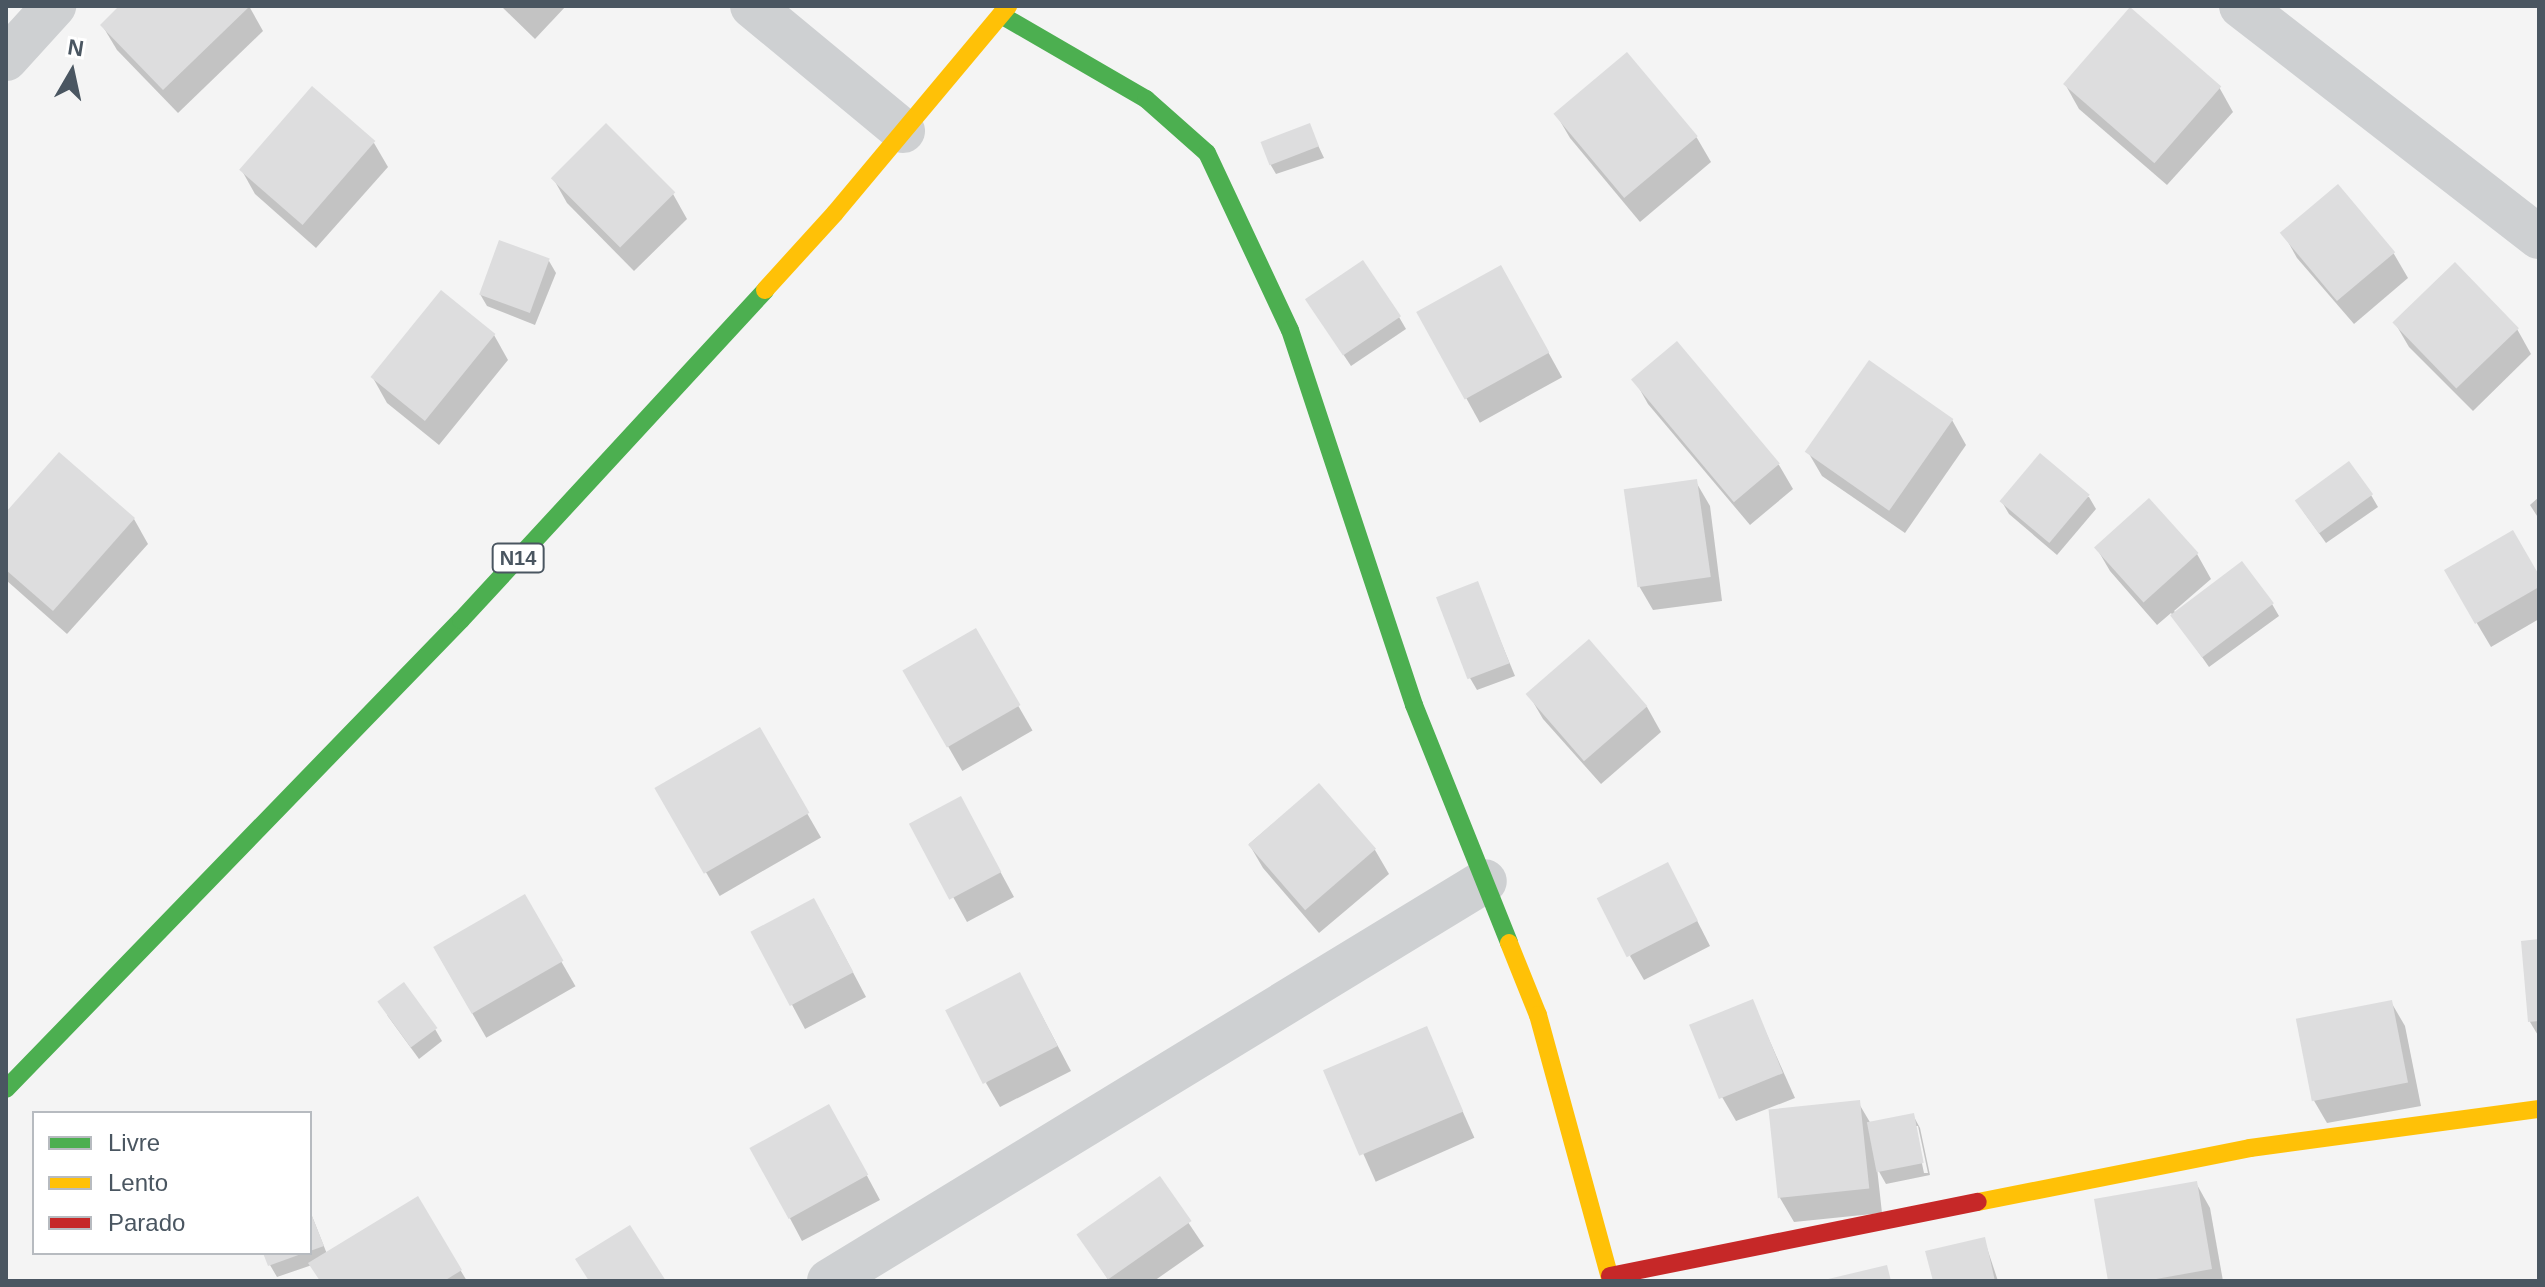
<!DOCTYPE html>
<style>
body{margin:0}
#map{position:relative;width:2545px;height:1287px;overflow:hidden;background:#f4f4f4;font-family:Helvetica,sans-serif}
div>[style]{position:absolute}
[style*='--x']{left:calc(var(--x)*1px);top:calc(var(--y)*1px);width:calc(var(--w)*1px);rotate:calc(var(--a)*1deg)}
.shadow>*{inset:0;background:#0003;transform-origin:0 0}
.building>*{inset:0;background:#ddddde;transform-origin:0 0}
.street>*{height:44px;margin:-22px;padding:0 22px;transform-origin:22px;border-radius:22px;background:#ced0d2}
.fast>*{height:18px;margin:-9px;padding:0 9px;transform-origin:9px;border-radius:9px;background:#4caf50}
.slow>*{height:18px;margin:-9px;padding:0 9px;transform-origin:9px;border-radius:9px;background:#ffc107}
.jam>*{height:18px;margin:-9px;padding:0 9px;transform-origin:9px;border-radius:9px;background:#c62828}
span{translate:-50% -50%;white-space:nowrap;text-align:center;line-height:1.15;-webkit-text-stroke:6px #fff;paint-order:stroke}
.shield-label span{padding:2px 6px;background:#fff;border:2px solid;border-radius:6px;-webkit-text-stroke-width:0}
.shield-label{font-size:20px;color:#4a5661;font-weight:700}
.frame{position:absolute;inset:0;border:8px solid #4a5661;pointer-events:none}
.legend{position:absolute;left:32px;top:1111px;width:280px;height:144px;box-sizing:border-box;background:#fff;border:2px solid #b7bbc0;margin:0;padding:10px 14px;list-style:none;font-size:24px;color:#4a5661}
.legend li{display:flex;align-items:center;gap:16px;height:40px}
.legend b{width:40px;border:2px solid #b7bbc0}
.north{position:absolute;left:32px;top:32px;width:80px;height:80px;-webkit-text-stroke:6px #fff;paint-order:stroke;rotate:9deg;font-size:22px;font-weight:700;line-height:32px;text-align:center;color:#4a5661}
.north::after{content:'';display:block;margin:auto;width:28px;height:36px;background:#4a5661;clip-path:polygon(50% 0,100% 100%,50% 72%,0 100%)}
</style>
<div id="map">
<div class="shadow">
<div style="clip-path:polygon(122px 6px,249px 6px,263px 31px,178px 113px,117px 50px,102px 25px)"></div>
<div style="clip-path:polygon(501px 6px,566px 6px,535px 39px)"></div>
<div style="clip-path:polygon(1626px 55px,1697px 138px,1711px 162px,1640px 222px,1570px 138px,1556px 114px)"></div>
<div style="clip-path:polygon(2065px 84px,2219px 87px,2233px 112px,2167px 185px,2079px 109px)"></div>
<div style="clip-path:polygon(1309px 126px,1324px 158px,1276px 174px,1269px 162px)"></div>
<div style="clip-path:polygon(374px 143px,388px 167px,316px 248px,255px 194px,241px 169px)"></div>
<div style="clip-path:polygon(553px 178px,673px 194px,687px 219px,634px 271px,567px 203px)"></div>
<div style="clip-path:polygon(2338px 187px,2394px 254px,2408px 278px,2354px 324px,2297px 258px,2283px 233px)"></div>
<div style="clip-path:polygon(549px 261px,556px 273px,535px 325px,487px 306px,480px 294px)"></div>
<div style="left:1501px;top:267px;width:126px;height:94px;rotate:61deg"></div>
<div style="clip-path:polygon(1315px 312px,1399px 317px,1406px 329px,1351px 366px)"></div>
<div style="clip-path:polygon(2395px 323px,2517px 329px,2531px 354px,2473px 411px,2409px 347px)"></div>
<div style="clip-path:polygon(494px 335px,508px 360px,439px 445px,387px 403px,373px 378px)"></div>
<div style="clip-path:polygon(1634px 379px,1779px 465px,1793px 489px,1750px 525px,1648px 404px)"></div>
<div style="clip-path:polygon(1952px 420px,1966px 445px,1905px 533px,1822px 476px,1808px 452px)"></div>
<div style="clip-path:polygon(1696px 482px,1710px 506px,1722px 601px,1653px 610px,1639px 586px,1626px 492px)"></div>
<div style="clip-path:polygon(2371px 495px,2378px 507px,2326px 543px,2303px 511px)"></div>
<div style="clip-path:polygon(2089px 497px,2096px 509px,2057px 555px,2009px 514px,2002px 502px)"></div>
<div style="clip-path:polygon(2539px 497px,2539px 519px,2530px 505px)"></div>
<div style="clip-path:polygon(2149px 501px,2197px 554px,2211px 579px,2174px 611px,2176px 613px,2272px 604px,2279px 616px,2209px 667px,2171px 613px,2157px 625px,2110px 571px,2096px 547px)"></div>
<div style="clip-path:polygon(6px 515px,134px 519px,148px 544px,67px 634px,6px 580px)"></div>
<div style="clip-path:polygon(2446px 571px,2539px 579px,2539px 619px,2491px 647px)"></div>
<div style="clip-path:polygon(1477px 584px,1515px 676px,1477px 690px,1470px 678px)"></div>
<div style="left:975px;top:631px;width:115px;height:81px;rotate:60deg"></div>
<div style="clip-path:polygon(1529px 695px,1647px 707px,1661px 732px,1601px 784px,1543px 719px)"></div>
<div style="left:759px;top:730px;width:124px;height:117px;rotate:60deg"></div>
<div style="clip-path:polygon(1319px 785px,1375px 850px,1389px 874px,1319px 933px,1263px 868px,1249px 844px)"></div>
<div style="clip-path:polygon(974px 823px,1014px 897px,967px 922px,913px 825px)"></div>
<div style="clip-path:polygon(1681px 889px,1710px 946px,1644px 980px,1630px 956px)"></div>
<div style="left:524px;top:897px;width:103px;height:103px;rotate:60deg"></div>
<div style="clip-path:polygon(828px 925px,866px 997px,805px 1029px,753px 932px)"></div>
<div style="clip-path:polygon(2539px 941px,2539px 1037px,2530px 1022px,2523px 943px)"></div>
<div style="clip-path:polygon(1033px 999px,1071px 1071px,1000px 1107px,986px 1083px)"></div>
<div style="clip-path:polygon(1752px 1001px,1795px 1098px,1736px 1121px,1722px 1097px)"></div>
<div style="clip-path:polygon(2391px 1002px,2405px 1026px,2421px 1106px,2327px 1123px,2313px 1099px)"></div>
<div style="clip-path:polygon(387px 1015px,435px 1029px,442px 1041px,419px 1059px)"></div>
<div style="left:1426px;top:1029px;width:119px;height:108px;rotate:66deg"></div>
<div style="clip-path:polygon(evenodd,1858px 1102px,1871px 1124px,1913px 1115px,1920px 1128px,1930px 1175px,1886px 1184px,1877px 1168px,1882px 1213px,1794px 1222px,1780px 1198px,1771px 1112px,1858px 1102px,1914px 1126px,1918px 1126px,1928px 1173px,1924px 1173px,1914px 1126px)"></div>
<div style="clip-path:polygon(843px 1131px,880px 1200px,802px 1241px,752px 1147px)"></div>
<div style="clip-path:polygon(1159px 1179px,1204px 1246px,1154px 1281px,1109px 1281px,1079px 1234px)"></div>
<div style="clip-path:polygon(2196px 1183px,2210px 1208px,2223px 1281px,2110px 1281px)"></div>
<div style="clip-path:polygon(417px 1199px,467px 1281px,321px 1281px,312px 1265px,277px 1277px,270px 1265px,265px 1253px,310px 1253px,310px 1211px,327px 1254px)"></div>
<div style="clip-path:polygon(1984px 1239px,1998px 1281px,1935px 1281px)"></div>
</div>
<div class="building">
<div style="clip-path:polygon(119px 6px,250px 6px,163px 90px,100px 25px)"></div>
<div style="left:2130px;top:7px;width:121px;height:102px;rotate:41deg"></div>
<div style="left:1627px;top:52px;width:110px;height:96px;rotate:50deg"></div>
<div style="left:312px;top:86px;width:84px;height:111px;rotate:41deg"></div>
<div style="left:606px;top:123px;width:98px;height:78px;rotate:45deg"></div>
<div style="left:1310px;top:123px;width:25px;height:53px;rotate:69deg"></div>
<div style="left:2338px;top:184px;width:89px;height:76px;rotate:50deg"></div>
<div style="left:499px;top:240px;width:54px;height:58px;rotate:20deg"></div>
<div style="left:1363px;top:260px;width:68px;height:70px;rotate:56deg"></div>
<div style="left:2455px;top:262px;width:92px;height:87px;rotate:46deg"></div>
<div style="left:1501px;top:265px;width:100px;height:97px;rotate:61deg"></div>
<div style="left:441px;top:290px;width:70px;height:112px;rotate:39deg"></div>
<div style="left:1677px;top:341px;width:160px;height:60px;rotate:50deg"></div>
<div style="left:1869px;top:360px;width:103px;height:112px;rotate:35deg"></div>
<div style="clip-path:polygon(59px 452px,135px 518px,53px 611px,6px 570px,6px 512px)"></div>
<div style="left:2040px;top:453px;width:65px;height:63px;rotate:40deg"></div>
<div style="left:2349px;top:461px;width:41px;height:67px;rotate:54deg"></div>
<div style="left:1697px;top:479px;width:99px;height:74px;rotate:82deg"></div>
<div style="left:2149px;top:498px;width:74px;height:74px;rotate:48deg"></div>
<div style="clip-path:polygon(2513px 530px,2539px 575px,2539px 587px,2475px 624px,2444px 570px)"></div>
<div style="left:2242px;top:561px;width:53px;height:90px;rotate:53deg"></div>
<div style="left:1478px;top:581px;width:88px;height:45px;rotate:69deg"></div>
<div style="left:976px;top:628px;width:89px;height:85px;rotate:60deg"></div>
<div style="left:1589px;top:639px;width:89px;height:84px;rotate:49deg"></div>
<div style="left:760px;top:727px;width:99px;height:122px;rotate:60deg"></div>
<div style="left:1319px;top:783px;width:87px;height:94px;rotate:49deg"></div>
<div style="left:961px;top:796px;width:86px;height:59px;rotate:62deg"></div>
<div style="left:1668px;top:862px;width:66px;height:80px;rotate:63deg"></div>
<div style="left:525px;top:894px;width:77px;height:106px;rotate:60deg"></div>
<div style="left:814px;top:898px;width:84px;height:72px;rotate:62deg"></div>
<div style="clip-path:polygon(2539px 939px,2539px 1021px,2528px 1022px,2521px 941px)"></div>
<div style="left:1020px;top:972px;width:83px;height:84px;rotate:63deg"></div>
<div style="left:404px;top:982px;width:57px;height:33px;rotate:54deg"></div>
<div style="left:1753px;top:999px;width:80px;height:69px;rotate:68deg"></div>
<div style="left:2392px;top:1000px;width:84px;height:98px;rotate:79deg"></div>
<div style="left:1427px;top:1026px;width:93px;height:113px;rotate:67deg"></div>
<div style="left:1860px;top:1100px;width:89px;height:92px;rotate:84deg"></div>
<div style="left:829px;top:1104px;width:81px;height:91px;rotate:61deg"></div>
<div style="left:1914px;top:1113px;width:51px;height:48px;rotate:79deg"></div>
<div style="left:1160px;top:1176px;width:55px;height:102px;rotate:55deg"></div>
<div style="clip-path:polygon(2197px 1181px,2212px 1269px,2145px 1281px,2108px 1281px,2094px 1199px)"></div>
<div style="clip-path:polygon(418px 1196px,462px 1270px,444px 1281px,320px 1281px,308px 1263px)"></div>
<div style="clip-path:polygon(310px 1211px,324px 1246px,310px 1251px)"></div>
<div style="clip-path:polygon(630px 1225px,666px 1281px,589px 1281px,575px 1259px)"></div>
<div style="clip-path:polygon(1985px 1237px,1995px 1281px,1933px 1281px,1925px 1251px)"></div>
<div style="clip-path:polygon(263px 1253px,304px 1253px,268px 1266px)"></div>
<div style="clip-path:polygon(1887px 1265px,1891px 1281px,1824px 1281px,1824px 1280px)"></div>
</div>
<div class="street">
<div style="--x:752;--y:6;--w:196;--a:39.6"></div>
<div style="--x:2241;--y:6;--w:377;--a:37.8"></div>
<div style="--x:6;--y:59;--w:72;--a:-47.8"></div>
<div style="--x:829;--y:1281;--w:768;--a:-31.37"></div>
</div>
<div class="fast">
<div style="--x:1001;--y:15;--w:168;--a:30.1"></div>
<div style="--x:1146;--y:99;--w:81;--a:41.5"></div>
<div style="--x:1207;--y:153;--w:195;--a:64.9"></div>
<div style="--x:1290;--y:330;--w:395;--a:71.7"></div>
<div style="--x:1414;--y:705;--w:256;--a:68.2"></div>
<div style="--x:6;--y:1089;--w:653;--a:-45.87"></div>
<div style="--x:461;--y:620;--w:449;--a:-47.3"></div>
</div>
<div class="slow">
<div style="--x:765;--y:290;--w:104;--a:-47.7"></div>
<div style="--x:835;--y:213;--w:270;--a:-50.1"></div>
<div style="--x:1509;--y:943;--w:78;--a:68.1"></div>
<div style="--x:1538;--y:1015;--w:276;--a:74.7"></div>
<div style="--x:1978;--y:1202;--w:277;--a:-11.2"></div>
<div style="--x:2250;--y:1148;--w:292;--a:-7.7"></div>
</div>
<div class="jam">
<div style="--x:1610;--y:1276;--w:375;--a:-11.4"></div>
</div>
<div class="shield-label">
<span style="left:518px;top:558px">N14</span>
</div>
<div class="frame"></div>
<ul class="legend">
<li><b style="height:10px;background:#4caf50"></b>Livre</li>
<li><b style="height:10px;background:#ffc107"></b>Lento</li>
<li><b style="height:10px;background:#c62828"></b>Parado</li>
</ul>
<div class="north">N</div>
</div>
